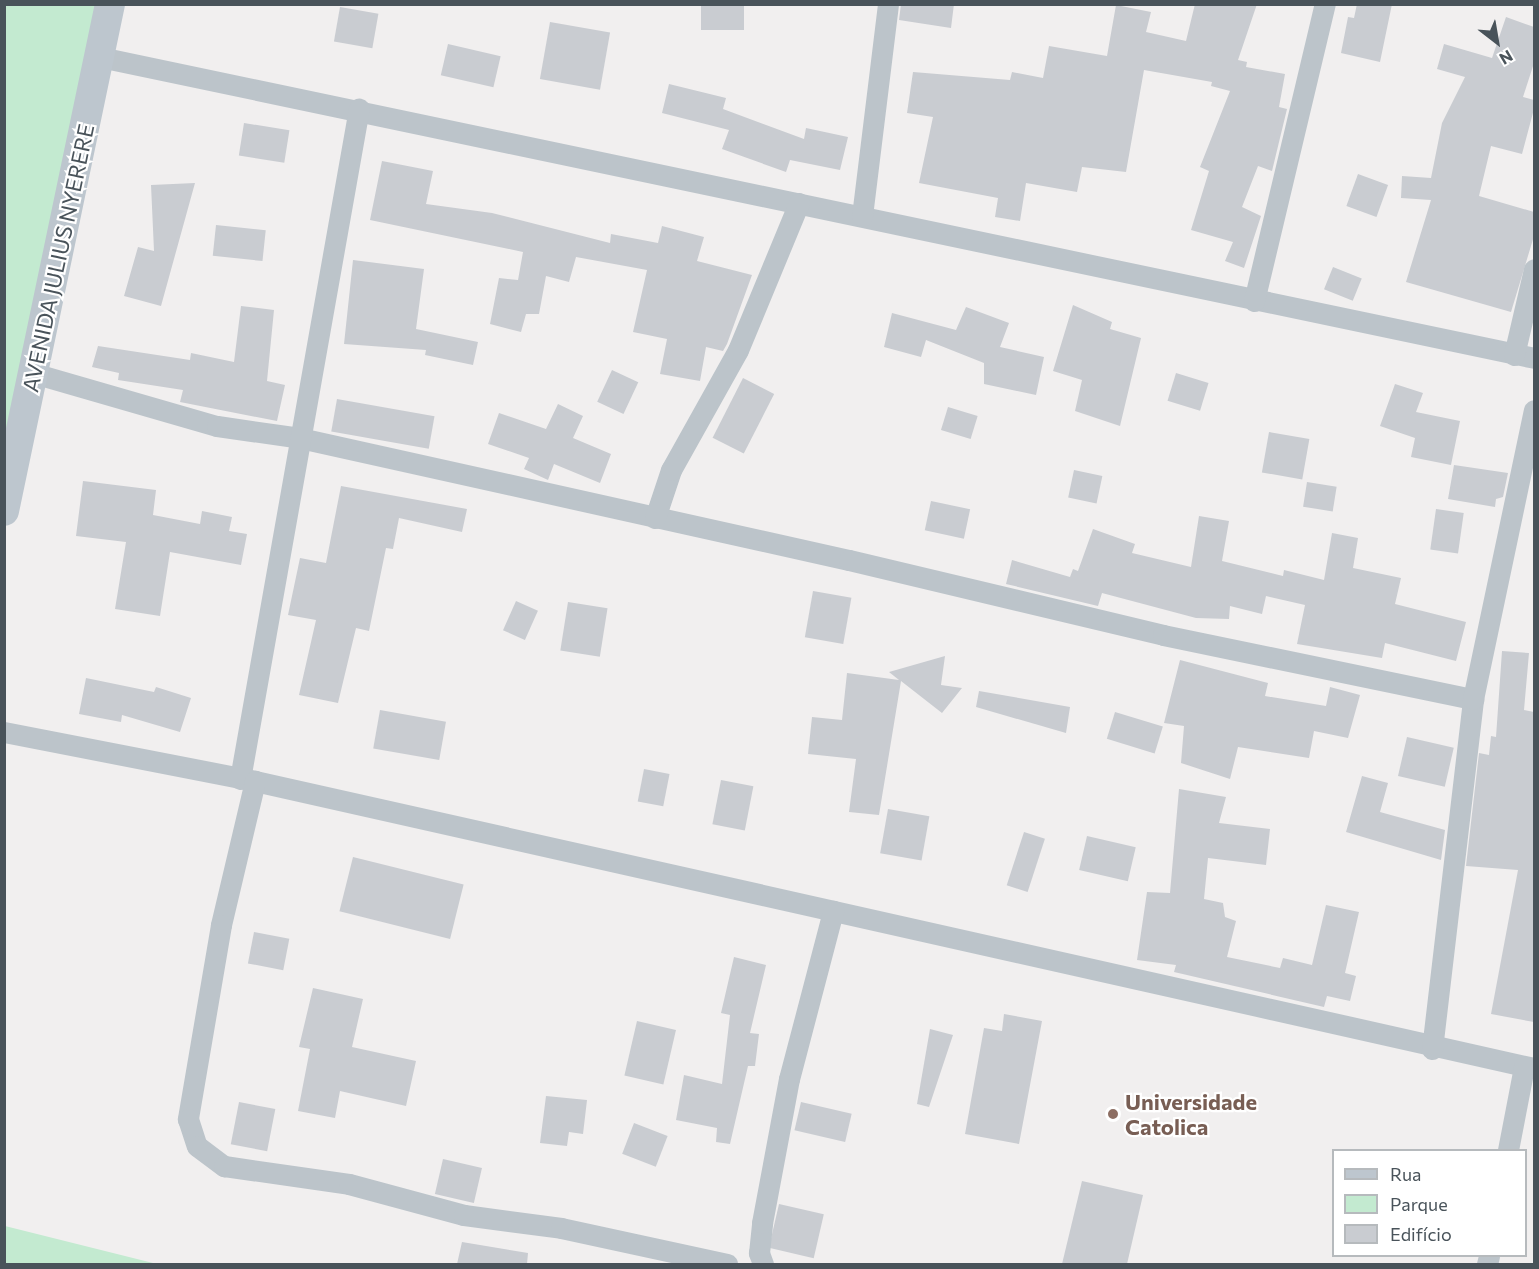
<!DOCTYPE html>
<meta charset="utf-8">
<style>
body{margin:0}
#map{position:relative;width:1539px;height:1269px;overflow:hidden;background:#f1efef;font-family:Commissioner,sans-serif}
div>[style]{position:absolute}
[style*='--x']{left:calc(var(--x)*1px);top:calc(var(--y)*1px);width:calc(var(--w)*1px);rotate:calc(var(--a)*1deg)}
.green>*{inset:0;background:#c3ead0}
.building>*{inset:0;background:#c9ccd1;transform-origin:0 0}
.street>*{height:21px;margin:-10.5px;padding:0 10.5px;transform-origin:10.5px;border-radius:10.5px;background:#bcc4ca}
.secondary>*{height:30px;margin:-15px;padding:0 15px;transform-origin:15px;border-radius:15px;background:#bdc6ce}
.dots>*{width:16px;height:16px;translate:-50% -50%;box-sizing:border-box;border:3px solid #fff;border-radius:50%}
span{translate:-50% -50%;white-space:nowrap;text-align:center;line-height:1.15;-webkit-text-stroke:4.5px #fff;paint-order:stroke}
.street-label{font-size:22px;color:#49535a}
.education-label{font-size:22px;color:#785e54;font-weight:700}
.left{translate:0 -50%;text-align:left}
.frame{position:absolute;inset:0;border:6px solid #49535a;pointer-events:none}
.legend{position:absolute;left:1332px;top:1149px;width:195px;height:108px;box-sizing:border-box;background:#fff;border:2px solid #b6babd;margin:0;padding:8px 10px;list-style:none;font-size:18px;color:#49535a}
.legend li{display:flex;align-items:center;gap:12px;height:30px}
.legend b{width:30px;border:2px solid #b6babd}
.north{position:absolute;left:1467px;top:12px;width:60px;height:60px;-webkit-text-stroke:4px #fff;paint-order:stroke;rotate:149deg;font-size:16px;font-weight:700;line-height:24px;text-align:center;color:#49535a}
.north::after{content:'';display:block;margin:auto;width:21px;height:27px;background:#49535a;clip-path:polygon(50% 0,100% 100%,50% 72%,0 100%)}
</style>
<div id="map">
<div class="green">
<div style="clip-path:polygon(5px 5px,98px 5px,5px 474px)"></div>
<div style="clip-path:polygon(5px 1226px,157px 1264px,5px 1264px)"></div>
</div>
<div class="building">
<div style="left:701px;top:4px;width:43px;height:26px"></div>
<div style="clip-path:polygon(901px 4px,954px 4px,951px 28px,899px 20px)"></div>
<div style="clip-path:polygon(1195px 4px,1257px 4px,1238px 60px,1247px 62px,1246px 67px,1285px 74px,1279px 107px,1287px 109px,1272px 171px,1258px 166px,1242px 207px,1261px 216px,1244px 268px,1225px 261px,1233px 242px,1191px 230px,1209px 171px,1200px 167px,1230px 91px,1211px 86px,1212px 82px,1144px 70px,1126px 172px,1082px 167px,1077px 192px,1026px 183px,1020px 221px,995px 217px,998px 198px,919px 183px,933px 117px,907px 113px,913px 72px,1010px 80px,1012px 72px,1043px 78px,1049px 46px,1107px 56px,1116px 5px,1151px 12px,1146px 32px,1186px 41px)"></div>
<div style="clip-path:polygon(1357px 4px,1392px 4px,1380px 62px,1341px 53px,1348px 17px,1354px 18px)"></div>
<div style="left:340px;top:7px;width:39px;height:35px;rotate:10deg"></div>
<div style="clip-path:polygon(1506px 17px,1534px 27px,1534px 63px,1523px 97px,1534px 100px,1534px 109px,1522px 154px,1491px 146px,1479px 196px,1534px 212px,1534px 236px,1511px 312px,1406px 282px,1431px 200px,1401px 198px,1402px 176px,1431px 178px,1442px 123px,1465px 77px,1437px 69px,1444px 44px,1492px 58px)"></div>
<div style="left:550px;top:22px;width:61px;height:58px;rotate:10deg"></div>
<div style="left:448px;top:44px;width:54px;height:32px;rotate:13deg"></div>
<div style="clip-path:polygon(669px 84px,726px 98px,723px 109px,804px 139px,806px 128px,848px 137px,840px 170px,790px 160px,786px 172px,722px 149px,729px 130px,662px 113px)"></div>
<div style="left:244px;top:123px;width:46px;height:33px;rotate:9deg"></div>
<div style="clip-path:polygon(382px 161px,433px 171px,426px 204px,492px 213px,610px 243px,611px 234px,658px 243px,662px 226px,704px 237px,697px 261px,752px 275px,727px 344px,723px 351px,706px 347px,700px 381px,660px 374px,667px 339px,633px 332px,647px 270px,576px 257px,569px 282px,546px 276px,539px 314px,526px 314px,521px 332px,490px 324px,499px 278px,518px 280px,523px 252px,370px 220px)"></div>
<div style="left:1358px;top:174px;width:32px;height:34px;rotate:20deg"></div>
<div style="clip-path:polygon(195px 183px,161px 306px,124px 296px,138px 247px,154px 251px,151px 185px)"></div>
<div style="left:216px;top:225px;width:50px;height:31px;rotate:6deg"></div>
<div style="clip-path:polygon(353px 260px,424px 269px,416px 329px,478px 342px,473px 365px,425px 355px,426px 350px,344px 344px)"></div>
<div style="left:1333px;top:267px;width:31px;height:24px;rotate:22deg"></div>
<div style="clip-path:polygon(1073px 305px,1112px 322px,1110px 329px,1141px 338px,1120px 426px,1075px 411px,1082px 380px,1053px 371px)"></div>
<div style="clip-path:polygon(241px 306px,274px 310px,267px 381px,285px 385px,277px 421px,180px 402px,183px 390px,118px 380px,119px 373px,92px 367px,98px 346px,190px 360px,191px 353px,234px 362px)"></div>
<div style="clip-path:polygon(966px 307px,1009px 323px,1000px 347px,1044px 357px,1036px 395px,984px 384px,984px 363px,926px 340px,921px 357px,884px 347px,892px 313px,956px 330px)"></div>
<div style="left:612px;top:370px;width:29px;height:35px;rotate:25deg"></div>
<div style="left:1176px;top:373px;width:34px;height:29px;rotate:17deg"></div>
<div style="left:743px;top:378px;width:35px;height:67px;rotate:27deg"></div>
<div style="clip-path:polygon(1395px 384px,1423px 393px,1416px 412px,1460px 421px,1451px 465px,1411px 457px,1415px 438px,1380px 426px)"></div>
<div style="left:337px;top:399px;width:99px;height:33px;rotate:10deg"></div>
<div style="clip-path:polygon(558px 404px,583px 416px,573px 438px,611px 454px,600px 483px,554px 464px,548px 480px,524px 469px,529px 458px,488px 444px,499px 413px,546px 429px)"></div>
<div style="left:948px;top:407px;width:31px;height:24px;rotate:17deg"></div>
<div style="left:1269px;top:432px;width:41px;height:41px;rotate:10deg"></div>
<div style="clip-path:polygon(1454px 465px,1508px 473px,1503px 497px,1496px 499px,1495px 507px,1448px 499px)"></div>
<div style="left:1074px;top:470px;width:29px;height:28px;rotate:12deg"></div>
<div style="clip-path:polygon(83px 481px,156px 490px,153px 515px,200px 524px,202px 511px,232px 517px,229px 531px,247px 534px,241px 565px,170px 552px,160px 616px,115px 609px,126px 542px,76px 536px)"></div>
<div style="left:1307px;top:482px;width:30px;height:25px;rotate:9deg"></div>
<div style="clip-path:polygon(341px 486px,467px 509px,462px 532px,399px 518px,393px 549px,386px 548px,369px 631px,356px 628px,338px 703px,299px 695px,316px 620px,288px 615px,300px 558px,326px 563px)"></div>
<div style="left:931px;top:501px;width:40px;height:30px;rotate:12deg"></div>
<div style="left:1436px;top:509px;width:28px;height:41px;rotate:8deg"></div>
<div style="clip-path:polygon(1199px 516px,1229px 521px,1222px 561px,1283px 576px,1284px 570px,1324px 580px,1332px 533px,1358px 538px,1353px 568px,1401px 578px,1395px 604px,1466px 622px,1456px 661px,1385px 643px,1382px 658px,1297px 644px,1305px 605px,1266px 596px,1262px 614px,1230px 606px,1229px 619px,1196px 618px,1102px 593px,1098px 606px,1006px 584px,1012px 560px,1070px 577px,1073px 569px,1078px 571px,1093px 529px,1135px 544px,1132px 553px,1191px 567px)"></div>
<div style="left:813px;top:591px;width:39px;height:47px;rotate:10deg"></div>
<div style="left:516px;top:601px;width:24px;height:32px;rotate:24deg"></div>
<div style="left:568px;top:602px;width:40px;height:49px;rotate:9deg"></div>
<div style="clip-path:polygon(1502px 651px,1529px 653px,1524px 710px,1534px 712px,1534px 1022px,1491px 1014px,1518px 870px,1466px 866px,1479px 753px,1489px 755px,1491px 736px,1496px 737px)"></div>
<div style="clip-path:polygon(945px 656px,941px 685px,962px 688px,942px 713px,901px 681px,879px 815px,849px 812px,856px 759px,808px 754px,812px 717px,842px 720px,847px 673px,899px 680px,889px 672px)"></div>
<div style="clip-path:polygon(1180px 660px,1268px 683px,1265px 696px,1326px 706px,1330px 687px,1360px 695px,1348px 738px,1314px 731px,1309px 758px,1238px 747px,1230px 779px,1181px 763px,1184px 726px,1164px 723px)"></div>
<div style="clip-path:polygon(86px 678px,154px 692px,156px 687px,191px 698px,180px 732px,122px 715px,121px 722px,79px 714px)"></div>
<div style="clip-path:polygon(979px 691px,1070px 707px,1066px 733px,976px 707px)"></div>
<div style="left:380px;top:710px;width:67px;height:39px;rotate:10deg"></div>
<div style="left:1115px;top:712px;width:50px;height:28px;rotate:17deg"></div>
<div style="left:1407px;top:737px;width:48px;height:40px;rotate:13deg"></div>
<div style="left:644px;top:769px;width:26px;height:33px;rotate:11deg"></div>
<div style="clip-path:polygon(1362px 776px,1388px 783px,1380px 812px,1445px 830px,1441px 860px,1346px 832px)"></div>
<div style="left:721px;top:780px;width:33px;height:45px;rotate:11deg"></div>
<div style="clip-path:polygon(1179px 789px,1226px 797px,1219px 823px,1270px 829px,1266px 865px,1208px 858px,1204px 899px,1223px 903px,1225px 917px,1236px 921px,1227px 957px,1280px 968px,1283px 958px,1312px 965px,1326px 905px,1359px 912px,1345px 973px,1356px 976px,1350px 1001px,1327px 996px,1324px 1007px,1174px 972px,1176px 965px,1137px 960px,1147px 892px,1170px 893px)"></div>
<div style="left:888px;top:809px;width:42px;height:45px;rotate:10deg"></div>
<div style="left:1024px;top:832px;width:22px;height:56px;rotate:18deg"></div>
<div style="left:1087px;top:836px;width:50px;height:35px;rotate:13deg"></div>
<div style="left:353px;top:857px;width:114px;height:56px;rotate:14deg"></div>
<div style="left:254px;top:932px;width:36px;height:32px;rotate:11deg"></div>
<div style="clip-path:polygon(734px 957px,766px 965px,750px 1033px,759px 1034px,755px 1066px,748px 1066px,730px 1144px,716px 1142px,717px 1128px,676px 1120px,684px 1075px,722px 1084px,730px 1015px,721px 1013px)"></div>
<div style="clip-path:polygon(313px 988px,363px 999px,352px 1047px,416px 1061px,406px 1106px,340px 1091px,335px 1118px,298px 1111px,310px 1049px,299px 1047px)"></div>
<div style="clip-path:polygon(1004px 1014px,1042px 1021px,1019px 1144px,965px 1134px,984px 1028px,1002px 1031px)"></div>
<div style="left:637px;top:1021px;width:40px;height:56px;rotate:13deg"></div>
<div style="clip-path:polygon(930px 1029px,953px 1035px,929px 1107px,917px 1104px)"></div>
<div style="clip-path:polygon(546px 1096px,587px 1100px,583px 1134px,569px 1132px,567px 1146px,540px 1143px)"></div>
<div style="left:239px;top:1102px;width:37px;height:43px;rotate:11deg"></div>
<div style="left:801px;top:1102px;width:52px;height:29px;rotate:13deg"></div>
<div style="left:634px;top:1123px;width:36px;height:33px;rotate:21deg"></div>
<div style="left:443px;top:1159px;width:40px;height:36px;rotate:13deg"></div>
<div style="clip-path:polygon(1082px 1181px,1143px 1195px,1127px 1264px,1062px 1264px)"></div>
<div style="left:779px;top:1204px;width:46px;height:45px;rotate:13deg"></div>
<div style="clip-path:polygon(462px 1242px,528px 1253px,527px 1264px,457px 1264px)"></div>
</div>
<div class="street">
<div style="--x:100;--y:57;--w:1465;--a:11.85"></div>
<div style="--x:862;--y:216;--w:214;--a:-83"></div>
<div style="--x:1254;--y:301;--w:305;--a:-76.6"></div>
<div style="--x:1514;--y:355;--w:88;--a:-76.9"></div>
<div style="--x:33;--y:373;--w:191;--a:16.1"></div>
<div style="--x:217;--y:426;--w:84;--a:8.2"></div>
<div style="--x:300;--y:438;--w:562;--a:12.53"></div>
<div style="--x:849;--y:560;--w:323;--a:13.4"></div>
<div style="--x:1163;--y:635;--w:317;--a:11.7"></div>
<div style="--x:655;--y:518;--w:51;--a:-71.6"></div>
<div style="--x:671;--y:470;--w:137;--a:-60.8"></div>
<div style="--x:738;--y:350;--w:159;--a:-67.5"></div>
<div style="--x:4;--y:732;--w:256;--a:11"></div>
<div style="--x:255;--y:781;--w:1311;--a:12.65"></div>
<div style="--x:240;--y:779;--w:681;--a:-79.94"></div>
<div style="--x:255;--y:781;--w:148;--a:103.3"></div>
<div style="--x:221;--y:925;--w:197;--a:99.7"></div>
<div style="--x:188;--y:1119;--w:28;--a:72"></div>
<div style="--x:197;--y:1146;--w:34;--a:37"></div>
<div style="--x:224;--y:1166;--w:126;--a:8.2"></div>
<div style="--x:349;--y:1184;--w:119;--a:15.1"></div>
<div style="--x:464;--y:1215;--w:98;--a:7.6"></div>
<div style="--x:561;--y:1228;--w:170;--a:12.2"></div>
<div style="--x:1432;--y:1049;--w:352;--a:-83.3"></div>
<div style="--x:1473;--y:699;--w:295;--a:-78.1"></div>
<div style="--x:1508;--y:1150;--w:85;--a:-79.1"></div>
<div style="--x:763;--y:1264;--w:12;--a:-110"></div>
<div style="--x:759;--y:1253;--w:30;--a:-84"></div>
<div style="--x:762;--y:1223;--w:147;--a:-79.4"></div>
<div style="--x:789;--y:1079;--w:174;--a:-75.3"></div>
<div style="--x:1487;--y:1264;--w:8;--a:-76"></div>
</div>
<div class="secondary">
<div style="--x:4;--y:511;--w:518;--a:-78.19"></div>
</div>
<div class="dots">
<div style="left:1113px;top:1114px;background:#8d6e63"></div>
</div>
<div class="street-label">
<span style="left:58px;top:258px;rotate:-78deg">AVENIDA JULIUS NYERERE</span>
</div>
<div class="education-label">
<span class="left" style="left:1125px;top:1114px">Universidade<br>Catolica</span>
</div>
<div class="frame"></div>
<ul class="legend">
<li><b style="height:8px;background:#bdc6ce"></b>Rua</li>
<li><b style="height:16px;background:#c3ead0"></b>Parque</li>
<li><b style="height:16px;background:#c9ccd1"></b>Edifício</li>
</ul>
<div class="north">N</div>
</div>
